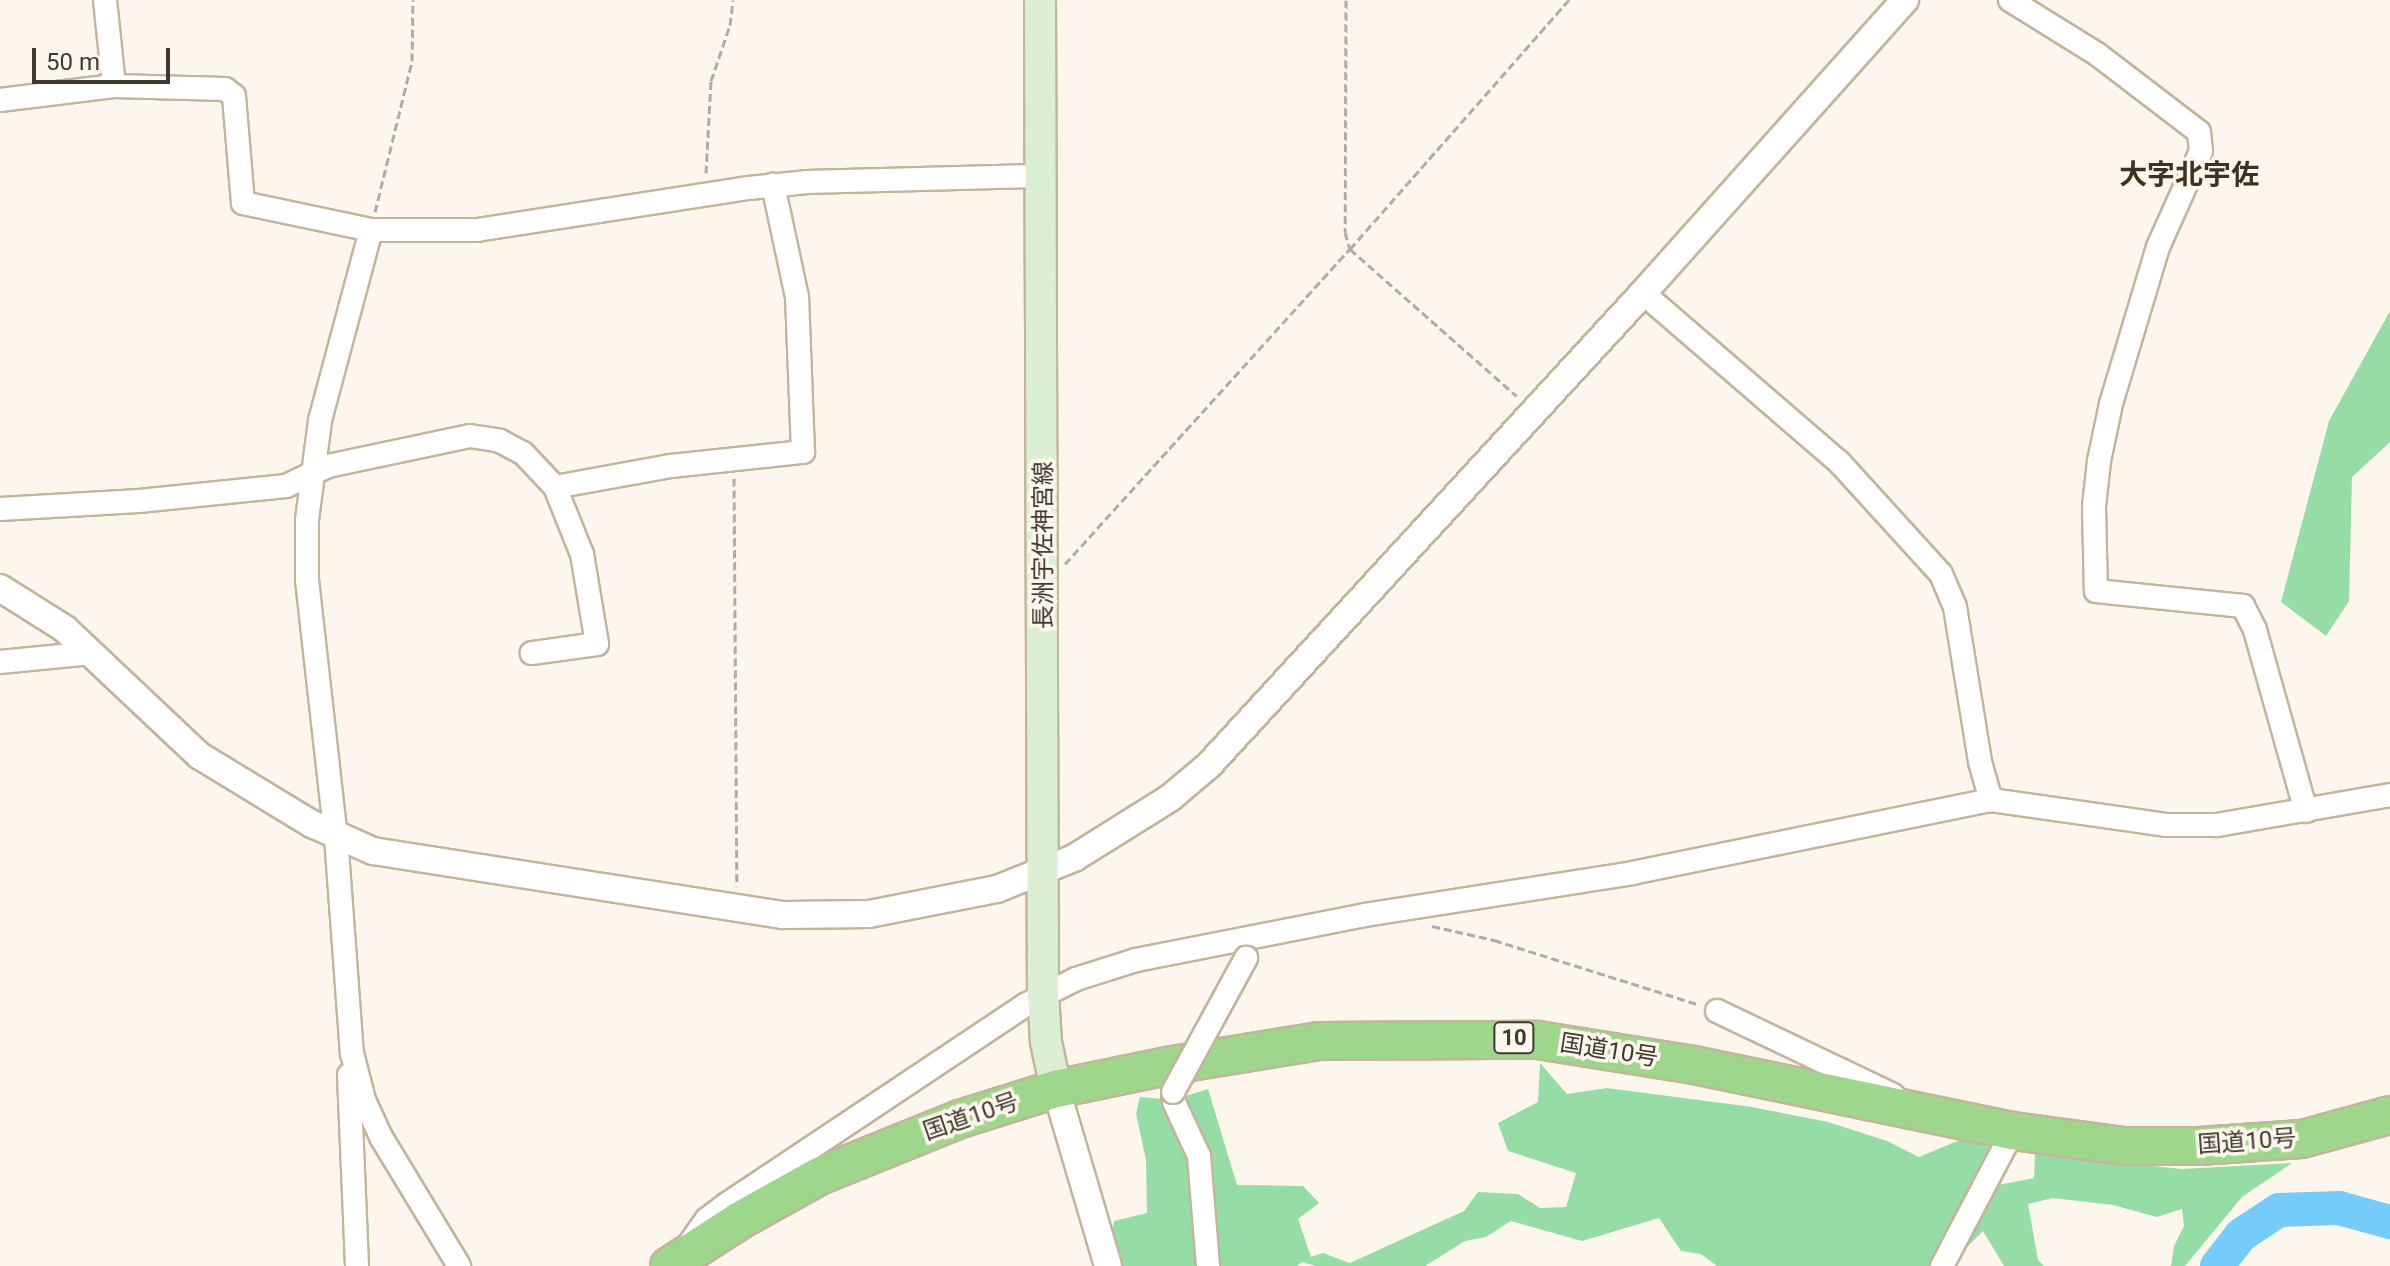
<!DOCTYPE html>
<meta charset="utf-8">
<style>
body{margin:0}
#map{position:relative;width:2390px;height:1266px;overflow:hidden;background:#fdf6ec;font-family:Roboto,"Noto Sans JP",sans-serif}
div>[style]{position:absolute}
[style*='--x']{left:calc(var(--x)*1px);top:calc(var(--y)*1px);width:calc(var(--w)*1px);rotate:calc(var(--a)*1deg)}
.forest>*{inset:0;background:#95dda4}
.river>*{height:34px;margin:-17px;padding:0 17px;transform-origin:17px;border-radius:17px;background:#74ccfa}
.path>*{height:3px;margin-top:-1.5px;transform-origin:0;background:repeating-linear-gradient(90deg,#b1aba1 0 8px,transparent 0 12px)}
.roads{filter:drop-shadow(2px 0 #c3b49b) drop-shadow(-2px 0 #c3b49b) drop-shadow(0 2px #c3b49b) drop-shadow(0 -2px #c3b49b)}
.minor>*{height:22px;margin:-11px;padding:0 11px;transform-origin:11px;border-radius:11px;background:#fff}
.tertiary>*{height:26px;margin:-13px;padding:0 13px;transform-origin:13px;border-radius:13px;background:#fff}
.secondary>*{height:30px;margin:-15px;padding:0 15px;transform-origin:15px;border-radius:15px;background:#dbefd4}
.trunk>*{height:36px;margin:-18px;padding:0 18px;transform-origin:18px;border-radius:18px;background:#9ed68b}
.bridges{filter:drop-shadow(2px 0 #c3b49b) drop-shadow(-2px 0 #c3b49b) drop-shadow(0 2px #c3b49b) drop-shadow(0 -2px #c3b49b)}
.minor-bridge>*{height:22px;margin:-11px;padding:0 11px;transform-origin:11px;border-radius:11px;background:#fff}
span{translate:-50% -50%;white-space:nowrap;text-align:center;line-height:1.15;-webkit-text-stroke:7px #fdf6ec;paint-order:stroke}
.shield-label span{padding:2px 6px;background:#fdf6ec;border:2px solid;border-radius:6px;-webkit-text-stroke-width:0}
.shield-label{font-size:22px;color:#3e382e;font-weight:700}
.street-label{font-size:24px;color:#3e382e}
.quarter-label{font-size:28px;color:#3f321d;font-weight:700}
.scale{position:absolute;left:32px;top:48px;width:138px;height:36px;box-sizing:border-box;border:4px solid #3e382e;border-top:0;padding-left:10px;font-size:24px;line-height:28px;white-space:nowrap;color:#3e382e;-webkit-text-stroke:6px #fdf6ec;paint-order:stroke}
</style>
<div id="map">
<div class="forest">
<div style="clip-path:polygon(2390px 311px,2390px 442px,2352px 477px,2349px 601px,2326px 636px,2281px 602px,2329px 421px)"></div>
<div style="clip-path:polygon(1540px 1063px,1567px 1094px,1607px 1088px,1752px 1107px,1828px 1122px,1887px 1141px,1919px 1157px,1960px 1140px,2003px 1151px,1998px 1185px,2034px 1178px,2035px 1154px,2182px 1169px,2292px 1163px,2242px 1197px,2185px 1266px,2171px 1266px,2174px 1246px,2184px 1226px,2182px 1209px,2157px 1217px,2113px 1205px,2053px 1198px,2028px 1204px,2038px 1260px,2044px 1266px,2004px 1266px,1983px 1231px,1948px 1266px,1717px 1266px,1701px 1254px,1681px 1251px,1659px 1218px,1582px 1241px,1511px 1221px,1486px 1237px,1465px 1241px,1425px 1266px,1316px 1266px,1302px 1262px,1297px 1266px,1122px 1266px,1111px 1244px,1114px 1221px,1147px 1213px,1146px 1160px,1136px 1114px,1140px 1097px,1173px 1100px,1208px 1089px,1237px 1185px,1303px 1186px,1319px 1203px,1298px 1219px,1311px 1257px,1323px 1253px,1350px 1263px,1464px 1211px,1478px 1192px,1518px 1194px,1540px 1208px,1566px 1207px,1576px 1173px,1508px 1151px,1498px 1123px,1538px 1102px)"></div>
</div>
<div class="river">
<div style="--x:2217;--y:1266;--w:39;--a:-52"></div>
<div style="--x:2241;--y:1235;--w:45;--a:-33.3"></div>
<div style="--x:2279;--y:1210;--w:60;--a:-1.9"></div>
<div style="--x:2339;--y:1208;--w:53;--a:15.4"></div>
</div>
<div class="path">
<div style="--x:1346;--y:0;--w:232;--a:90.2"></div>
<div style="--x:1345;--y:232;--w:18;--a:74"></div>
<div style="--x:1350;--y:249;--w:222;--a:41.4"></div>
<div style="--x:706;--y:173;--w:92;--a:-86.9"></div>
<div style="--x:711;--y:81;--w:59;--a:-71.3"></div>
<div style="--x:730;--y:25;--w:25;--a:-83"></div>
<div style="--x:375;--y:212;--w:155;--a:-76.2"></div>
<div style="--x:412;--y:61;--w:61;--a:-89.1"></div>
<div style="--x:734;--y:478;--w:408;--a:89.6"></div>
<div style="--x:1065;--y:564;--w:425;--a:-47.9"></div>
<div style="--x:1350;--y:249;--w:332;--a:-48.7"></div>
<div style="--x:1432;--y:926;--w:64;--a:12.7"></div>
<div style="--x:1494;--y:940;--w:213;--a:17.5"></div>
</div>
<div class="roads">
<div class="minor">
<div style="--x:105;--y:0;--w:86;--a:84"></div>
<div style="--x:2010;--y:0;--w:102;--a:31.8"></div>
<div style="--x:2097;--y:54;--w:128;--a:37.4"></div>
<div style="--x:2199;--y:132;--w:19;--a:84"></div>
<div style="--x:2201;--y:151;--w:105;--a:114.1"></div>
<div style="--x:2158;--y:247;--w:164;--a:106.7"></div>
<div style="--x:2111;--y:404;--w:58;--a:101.9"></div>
<div style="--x:2099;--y:461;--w:45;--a:96.3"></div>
<div style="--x:2094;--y:506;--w:85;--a:88.7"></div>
<div style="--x:2096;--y:591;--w:148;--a:5.8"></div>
<div style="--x:2243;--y:606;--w:27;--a:63"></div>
<div style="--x:2255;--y:630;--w:188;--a:74.3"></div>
<div style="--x:0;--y:100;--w:115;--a:-7"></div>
<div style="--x:114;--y:86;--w:111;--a:1.5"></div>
<div style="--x:225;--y:89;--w:11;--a:38"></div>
<div style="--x:234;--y:96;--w:107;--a:85.2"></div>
<div style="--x:243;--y:203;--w:131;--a:11.9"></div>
<div style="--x:371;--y:230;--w:106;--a:0"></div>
<div style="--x:477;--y:230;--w:275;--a:-8.8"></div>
<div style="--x:749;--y:188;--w:59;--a:-5.8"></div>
<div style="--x:808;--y:182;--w:234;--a:-1.5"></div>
<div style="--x:371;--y:230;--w:198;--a:105"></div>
<div style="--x:320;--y:421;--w:100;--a:97.5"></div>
<div style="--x:307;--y:520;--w:60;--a:90"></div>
<div style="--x:307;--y:580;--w:259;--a:83.6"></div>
<div style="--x:336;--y:837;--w:217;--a:85.8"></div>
<div style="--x:352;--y:1053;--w:49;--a:75.7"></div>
<div style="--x:364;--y:1100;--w:41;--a:65.3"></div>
<div style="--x:381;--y:1137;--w:151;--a:58.8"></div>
<div style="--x:1643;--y:293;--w:259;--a:40.8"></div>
<div style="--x:1839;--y:462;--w:151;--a:47.7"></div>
<div style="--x:1941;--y:574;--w:36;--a:67"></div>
<div style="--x:1955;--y:607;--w:157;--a:80.8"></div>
<div style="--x:1980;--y:762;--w:40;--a:74"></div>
<div style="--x:555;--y:487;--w:118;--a:-10.3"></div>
<div style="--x:671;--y:466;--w:133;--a:-6.1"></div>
<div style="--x:803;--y:452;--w:155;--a:-92.2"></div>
<div style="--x:797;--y:297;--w:115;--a:-102.1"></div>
<div style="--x:0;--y:509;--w:139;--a:-3.3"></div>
<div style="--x:139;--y:501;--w:148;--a:-5.8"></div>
<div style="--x:286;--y:486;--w:47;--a:-25.5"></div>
<div style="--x:328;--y:466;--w:145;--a:-11.9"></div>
<div style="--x:470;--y:436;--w:30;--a:9"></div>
<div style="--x:500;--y:441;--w:26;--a:28"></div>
<div style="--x:523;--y:453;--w:47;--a:46.7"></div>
<div style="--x:555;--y:487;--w:72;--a:68.1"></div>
<div style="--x:582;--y:554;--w:91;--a:80.5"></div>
<div style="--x:597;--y:644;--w:66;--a:172.1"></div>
<div style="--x:0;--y:662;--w:92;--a:-5.6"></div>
<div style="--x:1717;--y:1011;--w:195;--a:25.5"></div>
<div style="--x:349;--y:1075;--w:191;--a:87.6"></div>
<div style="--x:1173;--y:1092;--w:10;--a:84"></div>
<div style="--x:1174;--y:1102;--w:60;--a:65.2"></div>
<div style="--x:1199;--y:1156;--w:110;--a:85.3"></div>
<div style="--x:690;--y:1243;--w:29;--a:-55"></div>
<div style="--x:707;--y:1219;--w:25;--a:-37"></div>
<div style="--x:727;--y:1204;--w:358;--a:-33.7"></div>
<div style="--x:1025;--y:1005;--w:57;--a:-27"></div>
<div style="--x:1076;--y:979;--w:63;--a:-17.6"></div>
<div style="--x:1136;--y:960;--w:233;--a:-11.1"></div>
<div style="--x:1365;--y:915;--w:270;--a:-8.9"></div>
<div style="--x:1632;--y:873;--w:366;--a:-11.5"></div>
<div style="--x:1991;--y:800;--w:178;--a:8.1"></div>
<div style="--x:2167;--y:825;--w:50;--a:0"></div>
<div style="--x:2217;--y:825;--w:176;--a:-9.8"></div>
<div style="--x:1942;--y:1266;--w:153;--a:-62.3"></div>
</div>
<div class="tertiary">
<div style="--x:0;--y:588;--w:77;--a:32.2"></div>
<div style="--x:65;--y:629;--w:185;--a:43.3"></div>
<div style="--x:200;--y:756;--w:131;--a:31.3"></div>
<div style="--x:312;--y:824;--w:67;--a:23.9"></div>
<div style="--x:373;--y:851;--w:415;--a:8.9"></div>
<div style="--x:783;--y:915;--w:86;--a:-0.7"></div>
<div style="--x:869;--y:914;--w:130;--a:-11.1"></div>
<div style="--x:997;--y:889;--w:83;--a:-21.9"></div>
<div style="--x:1074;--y:858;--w:113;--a:-32"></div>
<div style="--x:1170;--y:798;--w:51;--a:-40.2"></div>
<div style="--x:1209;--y:765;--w:641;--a:-47.4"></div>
<div style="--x:1643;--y:293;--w:393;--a:-48.2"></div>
<div style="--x:1056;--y:1089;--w:184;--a:73.6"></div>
</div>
<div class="secondary">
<div style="--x:1040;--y:0;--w:994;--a:89.83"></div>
<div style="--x:1043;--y:994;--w:48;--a:86.4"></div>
<div style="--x:1046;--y:1042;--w:48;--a:78"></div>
</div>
<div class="trunk">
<div style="--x:669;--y:1266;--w:85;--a:-32.9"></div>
<div style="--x:740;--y:1220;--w:90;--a:-29.1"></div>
<div style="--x:819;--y:1176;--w:152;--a:-22"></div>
<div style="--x:960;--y:1119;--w:101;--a:-17.4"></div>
<div style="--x:1056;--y:1089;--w:118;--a:-11.7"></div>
<div style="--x:1172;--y:1065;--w:149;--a:-9.3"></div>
<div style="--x:1319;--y:1041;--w:219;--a:-0.3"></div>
<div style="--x:1538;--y:1040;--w:158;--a:9.1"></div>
<div style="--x:1694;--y:1065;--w:326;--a:11.7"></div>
<div style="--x:2013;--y:1131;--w:112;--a:7.7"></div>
<div style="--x:2124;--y:1146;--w:75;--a:0"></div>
<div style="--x:2199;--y:1146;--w:103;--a:-3.9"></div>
<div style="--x:2302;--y:1139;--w:91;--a:-15.3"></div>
</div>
</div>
<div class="bridges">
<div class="minor-bridge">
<div style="--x:1173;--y:1092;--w:153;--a:-61.4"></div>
</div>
</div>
<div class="shield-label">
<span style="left:1514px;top:1038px">10</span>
</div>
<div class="street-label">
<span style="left:1044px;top:545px;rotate:-90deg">長洲宇佐神宮線</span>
<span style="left:1609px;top:1051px;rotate:9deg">国道10号</span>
<span style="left:971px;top:1117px;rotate:-19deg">国道10号</span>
<span style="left:2247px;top:1142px;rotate:-4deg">国道10号</span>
</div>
<div class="quarter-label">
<span style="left:2189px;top:175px">大字北宇佐</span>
</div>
<div class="scale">50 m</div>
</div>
